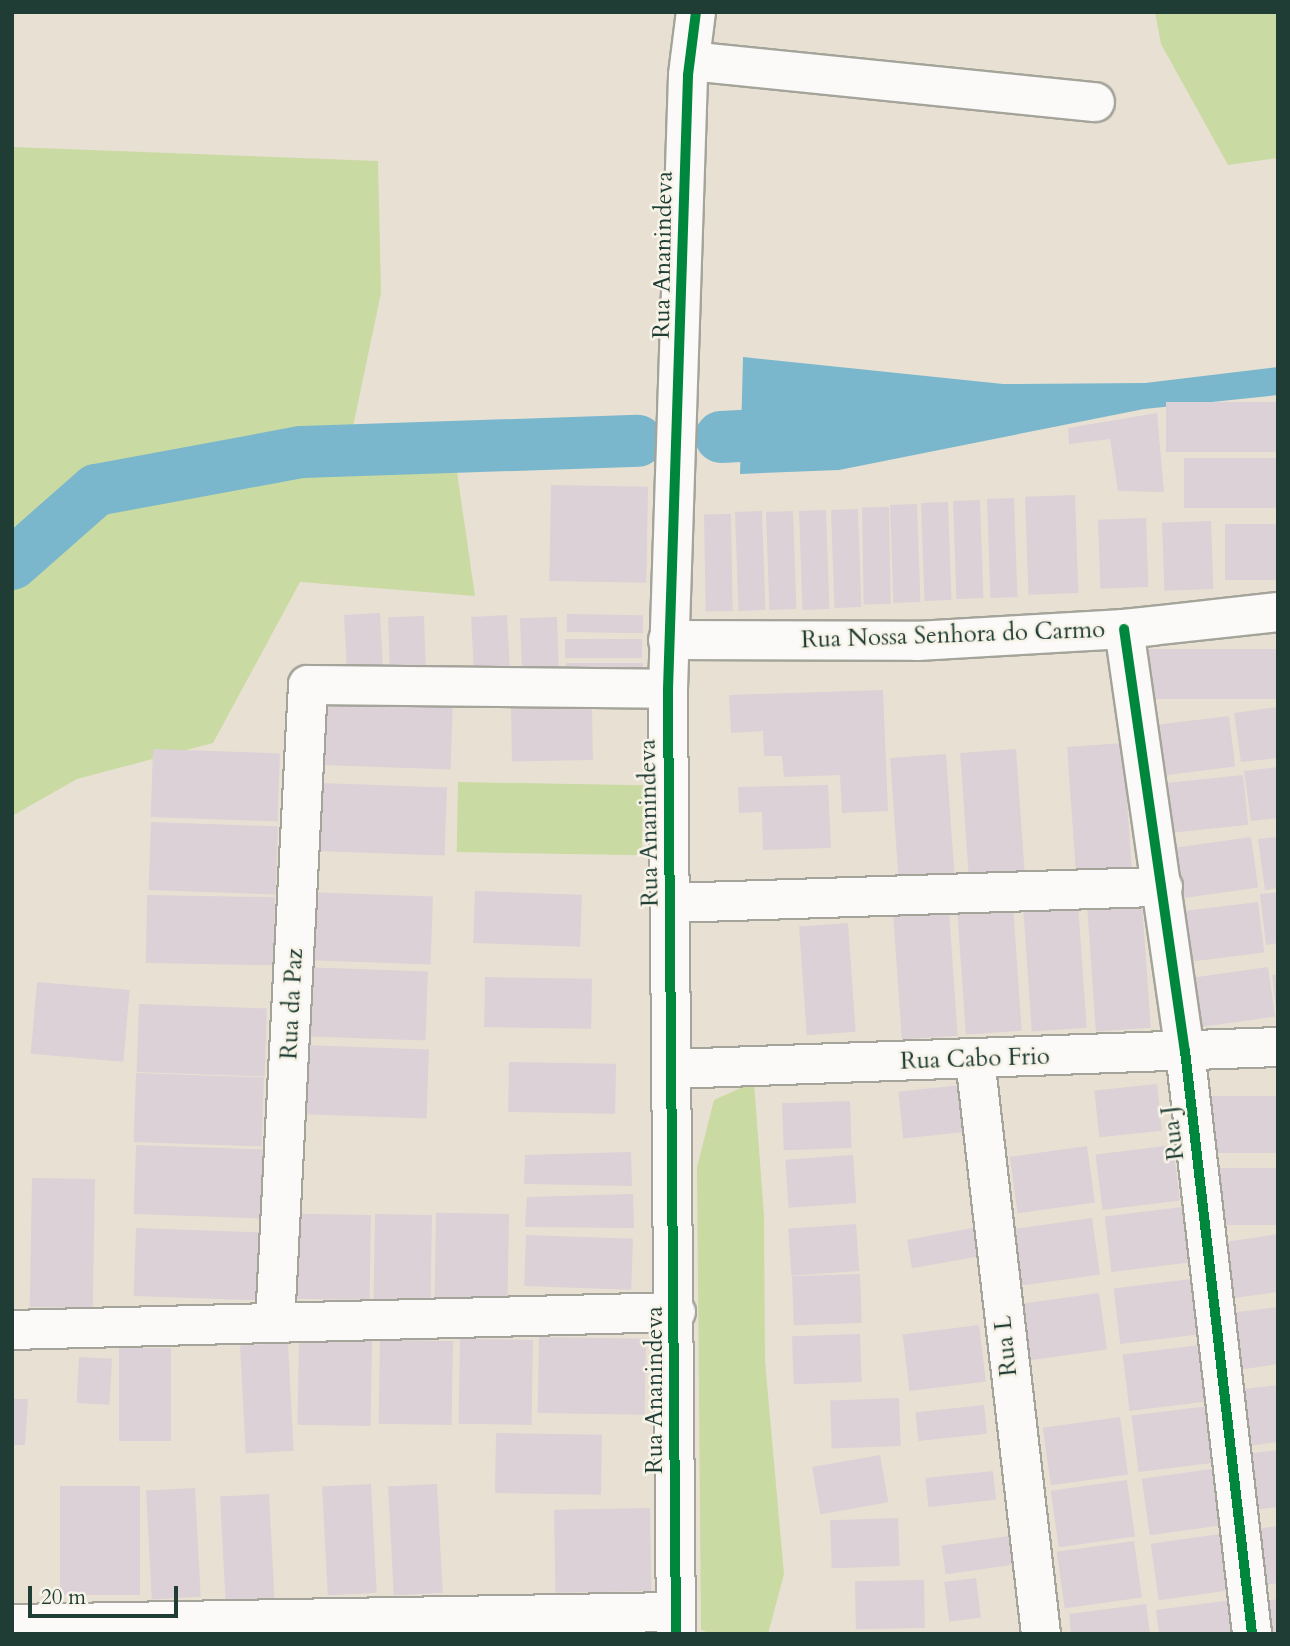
<!DOCTYPE html>
<style>
body{margin:0}
#map{position:relative;width:1290px;height:1646px;overflow:hidden;background:#e8e1d3;font-family:Cardo,serif}
div>[style]{position:absolute}
[style*='--x']{left:calc(var(--x)*1px);top:calc(var(--y)*1px);width:calc(var(--w)*1px);rotate:calc(var(--a)*1deg)}
.green>*{inset:0;background:#cadaa3;transform-origin:0 0}
.water>*{inset:0;background:#7ab7cc}
.canal>*{height:52px;margin:-26px;padding:0 26px;transform-origin:26px;border-radius:26px;background:#7ab7cc}
.building>*{inset:0;background:#dbd1d6;transform-origin:0 0}
.roads{filter:drop-shadow(2px 0 #a4a49b) drop-shadow(-2px 0 #a4a49b) drop-shadow(0 2px #a4a49b) drop-shadow(0 -2px #a4a49b)}
.minor>*{height:38px;margin:-19px;padding:0 19px;transform-origin:19px;border-radius:19px;background:#fcfaf8}
.cycleway>*{height:10px;margin:-5px;padding:0 5px;transform-origin:5px;border-radius:5px;background:#00873e}
span{translate:-50% -50%;white-space:nowrap;text-align:center;line-height:1.15;-webkit-text-stroke:5px #f7f3e8;paint-order:stroke}
.street-label{font-size:24px;color:#1f3d34}
.frame{position:absolute;inset:0;border:14px solid #1f3d34;pointer-events:none}
.scale{position:absolute;left:28px;top:1586px;width:150px;height:32px;box-sizing:border-box;border:4px solid #1f3d34;border-top:0;padding-left:9px;font-size:21px;line-height:24px;white-space:nowrap;color:#1f3d34;-webkit-text-stroke:5px #f7f3e8;paint-order:stroke}
</style>
<div id="map">
<div class="green">
<div style="clip-path:polygon(1155px 12px,1278px 12px,1278px 158px,1228px 165px,1161px 44px)"></div>
<div style="clip-path:polygon(12px 147px,378px 161px,381px 293px,344px 470px,456px 465px,475px 596px,300px 582px,213px 743px,77px 779px,12px 816px)"></div>
<div style="left:458px;top:782px;width:185px;height:70px;rotate:1deg"></div>
<div style="clip-path:polygon(754px 1082px,764px 1216px,765px 1361px,784px 1574px,768px 1634px,712px 1634px,701px 1630px,697px 1167px,714px 1100px)"></div>
</div>
<div class="water">
<div style="clip-path:polygon(743px 357px,1003px 384px,1145px 383px,1278px 367px,1278px 395px,1144px 409px,839px 470px,740px 474px)"></div>
</div>
<div class="canal">
<div style="--x:721;--y:437;--w:91;--a:-3.1"></div>
<div style="--x:12;--y:564;--w:112;--a:-41.4"></div>
<div style="--x:96;--y:490;--w:209;--a:-10.5"></div>
<div style="--x:302;--y:452;--w:336;--a:-1.9"></div>
</div>
<div class="building">
<div style="left:1278px;top:402px;width:50px;height:112px;rotate:90deg"></div>
<div style="clip-path:polygon(1157px 413px,1164px 492px,1118px 491px,1110px 439px,1069px 444px,1068px 428px)"></div>
<div style="left:1278px;top:458px;width:50px;height:94px;rotate:90deg"></div>
<div style="left:551px;top:485px;width:97px;height:96px;rotate:1deg"></div>
<div style="left:1075px;top:495px;width:98px;height:50px;rotate:88deg"></div>
<div style="left:1014px;top:498px;width:99px;height:27px;rotate:88deg"></div>
<div style="left:980px;top:500px;width:98px;height:27px;rotate:88deg"></div>
<div style="left:948px;top:502px;width:98px;height:27px;rotate:88deg"></div>
<div style="left:917px;top:504px;width:98px;height:27px;rotate:88deg"></div>
<div style="left:889px;top:507px;width:97px;height:27px;rotate:89deg"></div>
<div style="left:858px;top:509px;width:98px;height:27px;rotate:88deg"></div>
<div style="left:826px;top:510px;width:99px;height:27px;rotate:88deg"></div>
<div style="left:762px;top:511px;width:99px;height:27px;rotate:88deg"></div>
<div style="left:793px;top:511px;width:98px;height:27px;rotate:88deg"></div>
<div style="left:731px;top:514px;width:97px;height:27px;rotate:89deg"></div>
<div style="left:1146px;top:518px;width:69px;height:48px;rotate:88deg"></div>
<div style="left:1211px;top:521px;width:68px;height:49px;rotate:88deg"></div>
<div style="left:1278px;top:524px;width:56px;height:53px;rotate:90deg"></div>
<div style="left:380px;top:613px;width:66px;height:36px;rotate:87deg"></div>
<div style="left:567px;top:614px;width:76px;height:18px;rotate:1deg"></div>
<div style="left:507px;top:615px;width:65px;height:36px;rotate:87deg"></div>
<div style="left:424px;top:616px;width:65px;height:36px;rotate:88deg"></div>
<div style="left:557px;top:617px;width:66px;height:37px;rotate:88deg"></div>
<div style="left:642px;top:639px;width:19px;height:77px;rotate:90deg"></div>
<div style="left:1278px;top:649px;width:50px;height:138px;rotate:90deg"></div>
<div style="left:566px;top:663px;width:77px;height:18px"></div>
<div style="clip-path:polygon(883px 690px,888px 811px,842px 813px,840px 775px,784px 777px,782px 756px,764px 756px,763px 731px,731px 733px,729px 695px)"></div>
<div style="left:326px;top:697px;width:127px;height:68px;rotate:2deg"></div>
<div style="left:592px;top:706px;width:54px;height:81px;rotate:89deg"></div>
<div style="clip-path:polygon(1278px 707px,1278px 758px,1241px 762px,1234px 713px)"></div>
<div style="left:1229px;top:716px;width:51px;height:83px;rotate:83deg"></div>
<div style="left:1123px;top:743px;width:125px;height:56px;rotate:86deg"></div>
<div style="left:153px;top:749px;width:127px;height:68px;rotate:2deg"></div>
<div style="left:1016px;top:749px;width:125px;height:56px;rotate:86deg"></div>
<div style="left:946px;top:754px;width:125px;height:56px;rotate:86deg"></div>
<div style="clip-path:polygon(1278px 767px,1278px 818px,1251px 821px,1244px 771px)"></div>
<div style="left:1243px;top:775px;width:50px;height:84px;rotate:84deg"></div>
<div style="left:320px;top:783px;width:127px;height:68px;rotate:2deg"></div>
<div style="clip-path:polygon(828px 785px,831px 848px,763px 850px,762px 812px,739px 813px,738px 787px)"></div>
<div style="left:151px;top:822px;width:127px;height:68px;rotate:2deg"></div>
<div style="left:1251px;top:837px;width:51px;height:82px;rotate:82deg"></div>
<div style="clip-path:polygon(1278px 837px,1278px 888px,1265px 890px,1258px 839px)"></div>
<div style="left:475px;top:891px;width:107px;height:52px;rotate:2deg"></div>
<div style="left:305px;top:892px;width:128px;height:68px;rotate:2deg"></div>
<div style="clip-path:polygon(1278px 892px,1278px 943px,1266px 945px,1260px 894px)"></div>
<div style="left:147px;top:895px;width:128px;height:68px;rotate:1deg"></div>
<div style="left:1258px;top:902px;width:51px;height:83px;rotate:83deg"></div>
<div style="left:1142px;top:903px;width:125px;height:55px;rotate:86deg"></div>
<div style="left:1078px;top:904px;width:124px;height:55px;rotate:86deg"></div>
<div style="left:1013px;top:906px;width:125px;height:56px;rotate:86deg"></div>
<div style="left:949px;top:911px;width:125px;height:56px;rotate:86deg"></div>
<div style="left:848px;top:923px;width:109px;height:49px;rotate:86deg"></div>
<div style="left:300px;top:967px;width:128px;height:69px;rotate:2deg"></div>
<div style="left:1268px;top:967px;width:50px;height:82px;rotate:82deg"></div>
<div style="clip-path:polygon(1278px 974px,1278px 1008px,1276px 1009px,1272px 975px)"></div>
<div style="left:485px;top:977px;width:107px;height:50px;rotate:1deg"></div>
<div style="left:37px;top:982px;width:93px;height:72px;rotate:5deg"></div>
<div style="left:139px;top:1004px;width:128px;height:68px;rotate:2deg"></div>
<div style="left:302px;top:1045px;width:127px;height:69px;rotate:2deg"></div>
<div style="left:509px;top:1062px;width:107px;height:50px;rotate:1deg"></div>
<div style="left:136px;top:1073px;width:128px;height:69px;rotate:2deg"></div>
<div style="left:1157px;top:1084px;width:47px;height:63px;rotate:84deg"></div>
<div style="left:962px;top:1085px;width:47px;height:64px;rotate:84deg"></div>
<div style="left:1278px;top:1096px;width:57px;height:71px;rotate:90deg"></div>
<div style="left:850px;top:1101px;width:47px;height:68px;rotate:88deg"></div>
<div style="left:136px;top:1145px;width:127px;height:69px;rotate:2deg"></div>
<div style="left:1173px;top:1145px;width:56px;height:78px;rotate:83deg"></div>
<div style="left:1087px;top:1146px;width:57px;height:78px;rotate:82deg"></div>
<div style="clip-path:polygon(631px 1152px,632px 1186px,524px 1184px,525px 1155px)"></div>
<div style="left:853px;top:1155px;width:48px;height:68px;rotate:86deg"></div>
<div style="left:1278px;top:1168px;width:57px;height:62px;rotate:90deg"></div>
<div style="left:32px;top:1178px;width:63px;height:129px;rotate:1deg"></div>
<div style="clip-path:polygon(633px 1194px,634px 1228px,525px 1227px,527px 1197px)"></div>
<div style="left:1182px;top:1207px;width:56px;height:78px;rotate:83deg"></div>
<div style="left:509px;top:1214px;width:86px;height:73px;rotate:91deg"></div>
<div style="left:371px;top:1215px;width:85px;height:73px;rotate:91deg"></div>
<div style="left:432px;top:1215px;width:85px;height:57px;rotate:91deg"></div>
<div style="left:1092px;top:1218px;width:57px;height:79px;rotate:82deg"></div>
<div style="left:856px;top:1224px;width:47px;height:68px;rotate:86deg"></div>
<div style="left:136px;top:1228px;width:128px;height:68px;rotate:2deg"></div>
<div style="left:973px;top:1228px;width:29px;height:67px;rotate:80deg"></div>
<div style="clip-path:polygon(1278px 1234px,1278px 1292px,1227px 1299px,1219px 1243px)"></div>
<div style="left:526px;top:1235px;width:107px;height:51px;rotate:2deg"></div>
<div style="left:860px;top:1274px;width:49px;height:68px;rotate:88deg"></div>
<div style="left:1191px;top:1279px;width:56px;height:78px;rotate:83deg"></div>
<div style="left:1099px;top:1293px;width:57px;height:78px;rotate:82deg"></div>
<div style="clip-path:polygon(1278px 1307px,1278px 1364px,1238px 1370px,1230px 1313px)"></div>
<div style="left:979px;top:1325px;width:57px;height:77px;rotate:83deg"></div>
<div style="left:860px;top:1334px;width:48px;height:68px;rotate:88deg"></div>
<div style="left:539px;top:1337px;width:107px;height:76px;rotate:1deg"></div>
<div style="left:533px;top:1340px;width:85px;height:73px;rotate:91deg"></div>
<div style="left:372px;top:1341px;width:85px;height:73px;rotate:91deg"></div>
<div style="left:453px;top:1341px;width:84px;height:73px;rotate:91deg"></div>
<div style="left:288px;top:1343px;width:108px;height:48px;rotate:87deg"></div>
<div style="left:1200px;top:1345px;width:57px;height:78px;rotate:83deg"></div>
<div style="left:119px;top:1348px;width:52px;height:93px"></div>
<div style="left:79px;top:1357px;width:33px;height:46px;rotate:3deg"></div>
<div style="clip-path:polygon(1278px 1385px,1278px 1442px,1249px 1446px,1242px 1389px)"></div>
<div style="left:899px;top:1398px;width:48px;height:69px;rotate:88deg"></div>
<div style="clip-path:polygon(12px 1399px,28px 1399px,25px 1445px,12px 1445px)"></div>
<div style="left:984px;top:1405px;width:29px;height:69px;rotate:84deg"></div>
<div style="left:1209px;top:1406px;width:57px;height:78px;rotate:83deg"></div>
<div style="left:1120px;top:1417px;width:58px;height:78px;rotate:82deg"></div>
<div style="left:496px;top:1433px;width:106px;height:60px;rotate:1deg"></div>
<div style="clip-path:polygon(1278px 1450px,1278px 1507px,1253px 1510px,1245px 1454px)"></div>
<div style="left:880px;top:1455px;width:48px;height:69px;rotate:80deg"></div>
<div style="left:1219px;top:1468px;width:57px;height:78px;rotate:82deg"></div>
<div style="left:993px;top:1471px;width:29px;height:68px;rotate:84deg"></div>
<div style="left:1127px;top:1480px;width:57px;height:77px;rotate:82deg"></div>
<div style="left:371px;top:1484px;width:109px;height:49px;rotate:87deg"></div>
<div style="left:437px;top:1484px;width:109px;height:49px;rotate:87deg"></div>
<div style="left:140px;top:1486px;width:109px;height:80px;rotate:90deg"></div>
<div style="left:195px;top:1488px;width:109px;height:49px;rotate:87deg"></div>
<div style="left:269px;top:1494px;width:109px;height:49px;rotate:87deg"></div>
<div style="left:650px;top:1508px;width:83px;height:96px;rotate:89deg"></div>
<div style="left:898px;top:1518px;width:48px;height:68px;rotate:88deg"></div>
<div style="clip-path:polygon(1278px 1526px,1278px 1583px,1264px 1585px,1257px 1529px)"></div>
<div style="left:1227px;top:1533px;width:57px;height:77px;rotate:82deg"></div>
<div style="left:1009px;top:1536px;width:29px;height:68px;rotate:82deg"></div>
<div style="left:1134px;top:1541px;width:57px;height:78px;rotate:82deg"></div>
<div style="left:976px;top:1578px;width:40px;height:32px;rotate:83deg"></div>
<div style="left:924px;top:1580px;width:48px;height:69px;rotate:89deg"></div>
<div style="clip-path:polygon(1278px 1599px,1278px 1634px,1264px 1634px,1260px 1602px)"></div>
<div style="clip-path:polygon(1232px 1600px,1237px 1634px,1159px 1634px,1156px 1610px)"></div>
<div style="clip-path:polygon(1146px 1604px,1150px 1634px,1071px 1634px,1069px 1614px)"></div>
</div>
<div class="roads">
<div class="minor">
<div style="--x:690;--y:61;--w:407;--a:5.8"></div>
<div style="--x:1124;--y:629;--w:426;--a:81.8"></div>
<div style="--x:1185;--y:1051;--w:587;--a:83.44"></div>
<div style="--x:668;--y:640;--w:249;--a:0.2"></div>
<div style="--x:917;--y:641;--w:207;--a:-3.3"></div>
<div style="--x:1124;--y:629;--w:155;--a:-6.3"></div>
<div style="--x:672;--y:903;--w:491;--a:-1.9"></div>
<div style="--x:975;--y:1059;--w:579;--a:83.45"></div>
<div style="--x:672;--y:1069;--w:606;--a:-2.08"></div>
<div style="--x:275;--y:1323;--w:639;--a:-87.04"></div>
<div style="--x:308;--y:685;--w:360;--a:0.6"></div>
<div style="--x:12;--y:1330;--w:664;--a:-1.55"></div>
<div style="--x:12;--y:1624;--w:664;--a:-1.04"></div>
<div style="--x:676;--y:1634;--w:945;--a:-90.49"></div>
<div style="--x:668;--y:689;--w:614;--a:-88.13"></div>
<div style="--x:688;--y:75;--w:64;--a:-82.8"></div>
</div>
</div>
<div class="cycleway">
<div style="--x:1124;--y:629;--w:426;--a:81.8"></div>
<div style="--x:1185;--y:1051;--w:587;--a:83.44"></div>
<div style="--x:676;--y:1634;--w:945;--a:-90.49"></div>
<div style="--x:668;--y:689;--w:614;--a:-88.13"></div>
<div style="--x:688;--y:75;--w:64;--a:-82.8"></div>
</div>
<div class="street-label">
<span style="left:663px;top:255px;rotate:-89deg">Rua Ananindeva</span>
<span style="left:953px;top:635px;rotate:-2deg">Rua Nossa Senhora do Carmo</span>
<span style="left:649px;top:823px;rotate:-91deg">Rua Ananindeva</span>
<span style="left:292px;top:1004px;rotate:-87deg">Rua da Paz</span>
<span style="left:975px;top:1059px;rotate:-2deg">Rua Cabo Frio</span>
<span style="left:1173px;top:1133px;rotate:-97deg">Rua J</span>
<span style="left:1006px;top:1346px;rotate:-96deg">Rua L</span>
<span style="left:655px;top:1390px;rotate:-90deg">Rua Ananindeva</span>
</div>
<div class="frame"></div>
<div class="scale">20 m</div>
</div>
